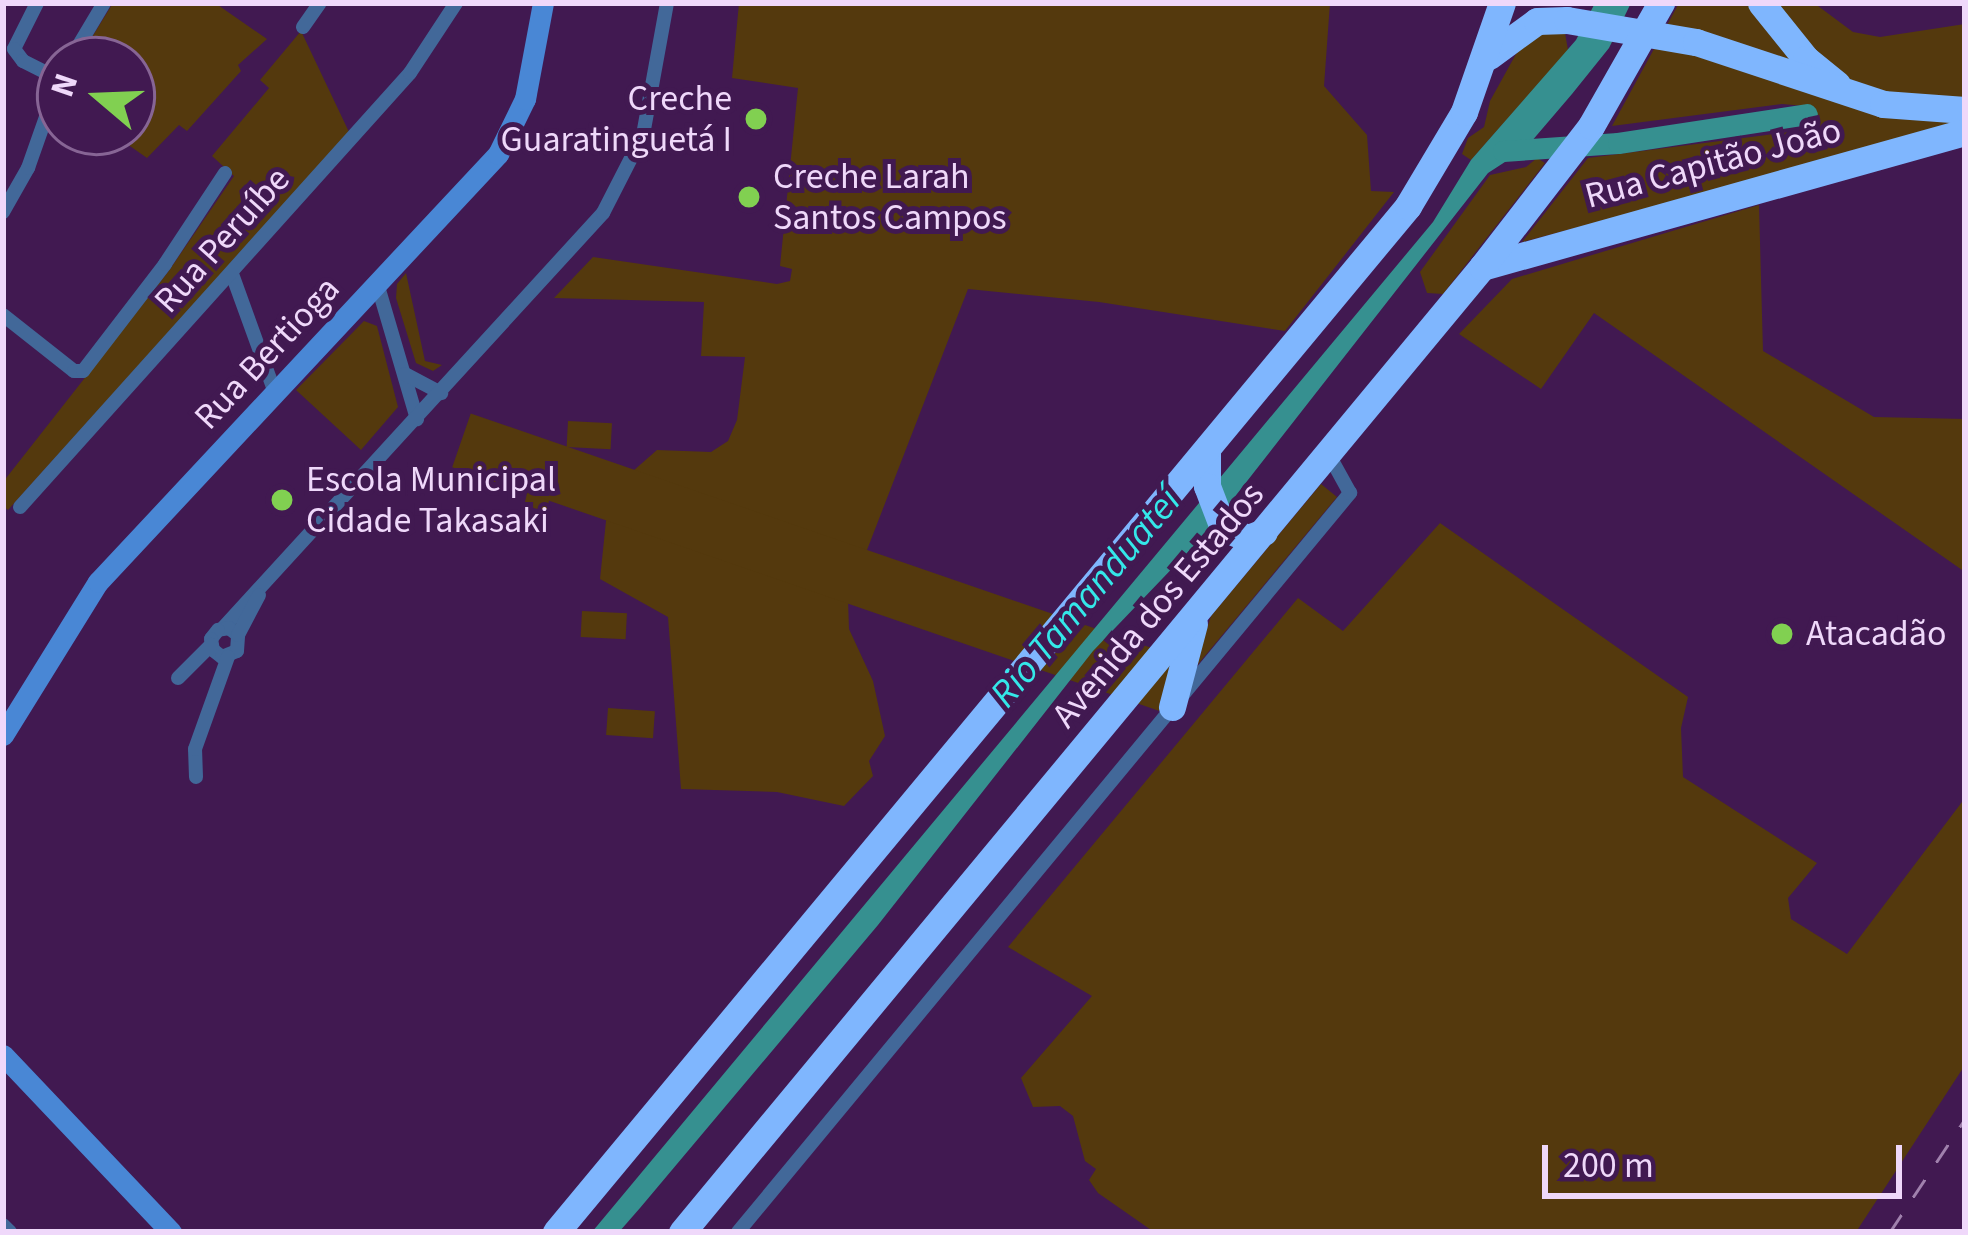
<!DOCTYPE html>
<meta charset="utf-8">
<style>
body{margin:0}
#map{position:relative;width:1968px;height:1235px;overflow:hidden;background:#411951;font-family:"Source Sans 3",sans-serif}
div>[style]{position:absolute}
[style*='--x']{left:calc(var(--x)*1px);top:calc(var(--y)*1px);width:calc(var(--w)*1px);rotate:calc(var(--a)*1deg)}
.green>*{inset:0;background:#54390d;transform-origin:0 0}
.water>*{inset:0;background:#369090}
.river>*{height:21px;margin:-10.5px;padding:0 10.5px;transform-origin:10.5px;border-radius:10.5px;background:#369090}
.street>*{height:14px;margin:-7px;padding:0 7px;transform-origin:7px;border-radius:7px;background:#426899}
.secondary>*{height:21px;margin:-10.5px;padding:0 10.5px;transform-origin:10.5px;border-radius:10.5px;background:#4987d5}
.highway>*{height:27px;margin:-13.5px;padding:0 13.5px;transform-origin:13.5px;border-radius:13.5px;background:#7fb6fe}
.rail>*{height:3px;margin-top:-1.5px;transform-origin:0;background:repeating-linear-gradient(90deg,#a081ad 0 21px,transparent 0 42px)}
.dots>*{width:33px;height:33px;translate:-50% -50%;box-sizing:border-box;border:6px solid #411951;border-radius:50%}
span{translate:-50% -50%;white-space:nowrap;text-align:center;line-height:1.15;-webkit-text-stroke:10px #411951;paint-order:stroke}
.poi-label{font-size:36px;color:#efd8fa}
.right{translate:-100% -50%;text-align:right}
.left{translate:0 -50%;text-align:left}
.street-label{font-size:36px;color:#efd8fa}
.water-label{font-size:39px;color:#34e8e9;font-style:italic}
.frame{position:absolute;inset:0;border:6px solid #efd8fa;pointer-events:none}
.north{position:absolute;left:36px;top:36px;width:120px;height:120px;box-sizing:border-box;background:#411951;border:3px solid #876595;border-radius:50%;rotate:289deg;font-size:33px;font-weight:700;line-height:48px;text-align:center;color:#efd8fa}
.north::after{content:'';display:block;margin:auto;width:42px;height:54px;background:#81d051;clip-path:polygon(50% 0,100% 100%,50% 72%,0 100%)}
.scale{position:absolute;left:1542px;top:1145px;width:360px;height:54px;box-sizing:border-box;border:6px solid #efd8fa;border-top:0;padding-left:15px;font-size:36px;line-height:42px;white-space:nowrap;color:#efd8fa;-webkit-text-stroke:9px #411951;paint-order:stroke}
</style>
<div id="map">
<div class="green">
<div style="clip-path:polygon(113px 3px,215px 3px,267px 39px,238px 65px,241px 71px,187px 131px,179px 125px,147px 158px,110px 132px,132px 132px,132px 60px,78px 60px)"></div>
<div style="clip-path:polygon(739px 3px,1330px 3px,1324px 86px,1367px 135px,1371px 191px,1394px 192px,1285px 331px,1099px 302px,968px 289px,848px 599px,849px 629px,873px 681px,885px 736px,869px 761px,873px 776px,844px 806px,777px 792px,681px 789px,668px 617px,600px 579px,609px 492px,657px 450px,711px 452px,728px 441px,737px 420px,745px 357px,701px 356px,704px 302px,554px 298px,593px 257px,777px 284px,790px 281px,792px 269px,780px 266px,798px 88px,732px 78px)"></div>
<div style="clip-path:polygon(1679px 3px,1814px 3px,1853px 32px,1880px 37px,1965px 24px,1965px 125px,1522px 242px,1588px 158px,1797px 131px,1810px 124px,1805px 106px,1782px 104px,1612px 126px)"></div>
<div style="clip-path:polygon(301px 31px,349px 132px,8px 510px,3px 506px,3px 482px,168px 272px,234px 176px,212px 156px,269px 88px,260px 80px)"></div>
<div style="clip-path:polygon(1552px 31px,1565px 33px,1568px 50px,1471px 160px,1462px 154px,1468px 138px,1484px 127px,1490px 101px,1516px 54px,1534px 35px)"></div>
<div style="clip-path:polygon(1537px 158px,1545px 163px,1443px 294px,1427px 293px,1420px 272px,1490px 175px,1526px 167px)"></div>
<div style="clip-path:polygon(1759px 205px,1763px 351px,1874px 417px,1965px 419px,1965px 572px,1594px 313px,1541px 389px,1459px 334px,1512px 279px)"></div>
<div style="clip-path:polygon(406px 273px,425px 361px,442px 365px,433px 371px,416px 363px,396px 298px,397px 284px)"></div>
<div style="clip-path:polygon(364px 321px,377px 326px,398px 407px,361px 450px,296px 390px)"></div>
<div style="left:568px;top:421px;width:44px;height:26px;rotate:3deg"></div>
<div style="left:534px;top:463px;width:23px;height:44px;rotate:13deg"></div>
<div style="clip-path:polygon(1321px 484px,1337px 497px,1194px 669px,1211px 616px)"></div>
<div style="clip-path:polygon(1440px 523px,1688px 697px,1681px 728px,1683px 777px,1817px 863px,1788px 898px,1791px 919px,1847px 954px,1965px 798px,1965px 1065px,1856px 1232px,1154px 1232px,1098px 1193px,1089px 1180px,1096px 1169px,1085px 1161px,1073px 1116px,1060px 1106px,1033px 1107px,1021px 1078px,1092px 996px,1008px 947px,1298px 598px,1343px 631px)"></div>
<div style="left:582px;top:611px;width:45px;height:26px;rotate:3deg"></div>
<div style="left:1178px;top:657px;width:57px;height:748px;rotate:109deg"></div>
<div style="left:608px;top:708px;width:47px;height:27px;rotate:4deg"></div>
</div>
<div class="water">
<div style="clip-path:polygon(1595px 3px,1631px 3px,1609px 48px,1572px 94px,1525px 149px,1488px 173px,1208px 531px,1093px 651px,878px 925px,640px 1208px,619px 1232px,592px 1232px,1433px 222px,1471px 160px,1576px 40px)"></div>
</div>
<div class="river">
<div style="--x:1503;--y:151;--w:115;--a:-4"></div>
<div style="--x:1618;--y:143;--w:191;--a:-8.7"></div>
</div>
<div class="street">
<div style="--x:37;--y:3;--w:51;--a:116.6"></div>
<div style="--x:14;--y:49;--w:15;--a:53"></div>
<div style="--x:23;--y:61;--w:40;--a:26.6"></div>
<div style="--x:303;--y:27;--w:29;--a:-55"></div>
<div style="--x:70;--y:60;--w:66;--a:-59.2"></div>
<div style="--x:3;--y:212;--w:51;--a:-60.4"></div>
<div style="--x:28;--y:168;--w:96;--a:-70.6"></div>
<div style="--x:232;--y:274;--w:127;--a:70.1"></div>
<div style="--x:377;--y:283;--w:142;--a:73.6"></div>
<div style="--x:3;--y:315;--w:90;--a:38.3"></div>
<div style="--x:74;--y:371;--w:9;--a:0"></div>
<div style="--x:83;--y:371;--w:135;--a:-52.5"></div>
<div style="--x:165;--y:264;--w:109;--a:-56.6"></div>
<div style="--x:405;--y:374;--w:41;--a:27.8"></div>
<div style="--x:20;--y:507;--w:583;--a:-48.06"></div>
<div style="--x:410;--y:73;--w:84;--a:-56.7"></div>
<div style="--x:223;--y:628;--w:563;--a:-47.52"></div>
<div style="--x:603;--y:213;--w:88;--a:-62.9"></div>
<div style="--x:643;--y:135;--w:134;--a:-79.7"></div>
<div style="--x:238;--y:635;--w:11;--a:-142"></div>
<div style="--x:229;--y:628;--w:11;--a:170"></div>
<div style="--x:218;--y:630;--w:11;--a:128"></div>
<div style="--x:211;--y:639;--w:11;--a:80"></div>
<div style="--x:213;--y:650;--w:11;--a:38"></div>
<div style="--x:222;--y:657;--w:16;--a:-22"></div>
<div style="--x:237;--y:651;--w:16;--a:-86"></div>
<div style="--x:238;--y:635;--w:45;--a:-62.3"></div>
<div style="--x:178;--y:678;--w:47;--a:-45"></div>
<div style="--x:196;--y:777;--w:28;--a:-92"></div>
<div style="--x:195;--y:749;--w:98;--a:-70.3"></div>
<div style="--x:3;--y:1225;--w:10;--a:45"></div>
<div style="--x:738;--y:1232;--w:960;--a:-50.37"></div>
<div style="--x:1350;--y:493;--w:43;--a:-118.9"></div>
</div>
<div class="secondary">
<div style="--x:3;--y:735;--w:180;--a:-58.2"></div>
<div style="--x:98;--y:582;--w:586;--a:-46.94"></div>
<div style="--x:498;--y:154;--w:61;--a:-63.9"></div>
<div style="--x:525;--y:99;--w:98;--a:-79.4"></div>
<div style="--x:3;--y:1055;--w:244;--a:46.5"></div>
</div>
<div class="highway">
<div style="--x:1761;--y:3;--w:72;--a:51.2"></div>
<div style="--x:1806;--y:59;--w:40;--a:39"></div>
<div style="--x:1489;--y:56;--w:59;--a:-36.1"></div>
<div style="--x:1537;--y:21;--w:30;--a:-2"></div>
<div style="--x:1567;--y:20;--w:131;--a:9.7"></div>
<div style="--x:1696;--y:42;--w:197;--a:18.3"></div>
<div style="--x:1883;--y:104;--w:82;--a:4.2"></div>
<div style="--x:1482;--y:267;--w:502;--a:-15.62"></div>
<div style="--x:1207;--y:449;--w:37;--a:90"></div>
<div style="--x:1207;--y:486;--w:45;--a:69.1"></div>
<div style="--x:1223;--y:528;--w:27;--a:22"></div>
<div style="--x:1248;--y:538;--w:17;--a:-21"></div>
<div style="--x:1172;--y:707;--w:86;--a:-75.2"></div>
<div style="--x:556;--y:1232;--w:1334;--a:-50.29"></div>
<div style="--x:1408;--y:206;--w:109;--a:-59.2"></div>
<div style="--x:1464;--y:112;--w:115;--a:-70.8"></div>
<div style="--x:682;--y:1232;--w:1253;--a:-50.34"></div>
<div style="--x:1482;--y:267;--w:178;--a:-52.3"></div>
<div style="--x:1591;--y:126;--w:142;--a:-60.4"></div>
</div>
<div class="rail">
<div style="--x:1890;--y:1232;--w:136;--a:-56.4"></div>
</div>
<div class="dots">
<div style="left:756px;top:119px;background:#81d051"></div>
<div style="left:749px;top:197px;background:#81d051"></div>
<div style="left:282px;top:500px;background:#81d051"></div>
<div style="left:1782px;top:634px;background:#81d051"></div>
</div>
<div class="poi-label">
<span class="right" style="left:732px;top:119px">Creche<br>Guaratinguetá I</span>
<span class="left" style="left:773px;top:197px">Creche Larah<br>Santos Campos</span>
<span class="left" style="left:306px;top:500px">Escola Municipal<br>Cidade Takasaki</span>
<span class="left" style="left:1806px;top:634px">Atacadão</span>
</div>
<div class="street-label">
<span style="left:1713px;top:163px;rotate:-15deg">Rua Capitão João</span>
<span style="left:222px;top:240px;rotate:-48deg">Rua Peruíbe</span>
<span style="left:267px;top:353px;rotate:-47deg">Rua Bertioga</span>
<span style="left:1158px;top:605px;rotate:-50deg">Avenida dos Estados</span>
</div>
<div class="water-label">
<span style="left:1086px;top:598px;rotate:-50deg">Rio Tamanduateí</span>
</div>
<div class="frame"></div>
<div class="north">N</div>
<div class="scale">200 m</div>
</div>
